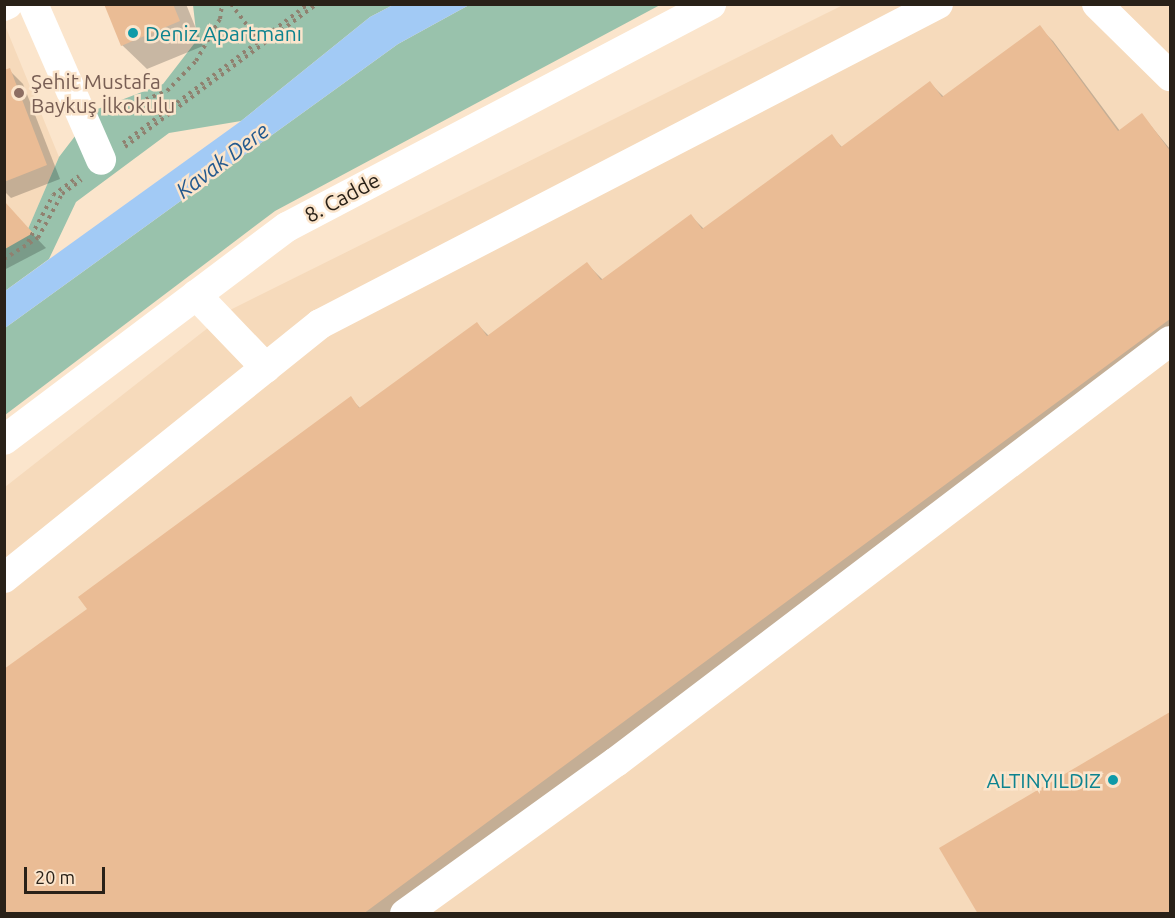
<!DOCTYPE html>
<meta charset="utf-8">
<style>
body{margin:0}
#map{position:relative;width:1175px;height:918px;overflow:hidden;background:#fbe5cc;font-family:Ubuntu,sans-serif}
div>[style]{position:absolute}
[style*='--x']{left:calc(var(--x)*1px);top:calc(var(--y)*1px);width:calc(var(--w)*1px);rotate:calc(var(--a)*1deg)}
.built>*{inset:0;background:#f6dabb}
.green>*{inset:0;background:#99c2ac}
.water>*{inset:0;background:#a2caf5}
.shadow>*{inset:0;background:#0003}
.building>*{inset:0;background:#eabc95}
.path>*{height:4px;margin-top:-2px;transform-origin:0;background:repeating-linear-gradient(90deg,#908170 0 3px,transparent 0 7.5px)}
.minor>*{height:30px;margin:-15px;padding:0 15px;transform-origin:15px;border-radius:15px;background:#fff}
.dots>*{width:16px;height:16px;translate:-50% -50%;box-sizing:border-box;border:3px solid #fbe5cc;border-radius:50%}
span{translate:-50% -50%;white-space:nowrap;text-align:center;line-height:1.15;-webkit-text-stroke:5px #fbe5cc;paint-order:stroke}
.culture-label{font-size:21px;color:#0d838f}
.left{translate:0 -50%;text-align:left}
.right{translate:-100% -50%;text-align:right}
.education-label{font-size:21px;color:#785e54}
.street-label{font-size:21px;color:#292118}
.water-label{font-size:22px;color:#23598e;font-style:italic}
.frame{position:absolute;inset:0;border:6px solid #292118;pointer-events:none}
.scale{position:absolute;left:24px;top:867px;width:81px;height:27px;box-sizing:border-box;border:3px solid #292118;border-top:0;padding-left:8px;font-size:18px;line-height:21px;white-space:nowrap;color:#292118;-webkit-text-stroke:4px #fbe5cc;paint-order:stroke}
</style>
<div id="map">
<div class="built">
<div style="clip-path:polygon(843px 5px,1170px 5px,1170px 913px,5px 914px,5px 487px,232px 309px)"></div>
<div style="clip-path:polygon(4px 23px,59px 157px,25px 236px,5px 208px)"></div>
</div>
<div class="green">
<div style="clip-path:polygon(193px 5px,393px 5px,370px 17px,241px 121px,169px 133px,76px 202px,49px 259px,5px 291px,5px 247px,25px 236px,59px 157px,95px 110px,163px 84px,197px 40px)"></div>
<div style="clip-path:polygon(469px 5px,660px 5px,275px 211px,5px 415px,5px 328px,398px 44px)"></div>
</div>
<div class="water">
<div style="clip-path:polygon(393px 5px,469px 5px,398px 44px,5px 328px,5px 291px,241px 121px,370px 17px)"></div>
</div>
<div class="shadow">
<div style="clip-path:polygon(105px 4px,186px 4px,203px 46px,147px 69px,122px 45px)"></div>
<div style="clip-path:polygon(1039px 27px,1053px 41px,1120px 131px,1142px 115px,1170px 149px,1170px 343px,405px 914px,4px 914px,89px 609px,350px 398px,361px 409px,477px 324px,489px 336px,587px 264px,603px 280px,691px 216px,704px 229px,831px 136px,843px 148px,930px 83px,944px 97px)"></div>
<div style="clip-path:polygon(9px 70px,23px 84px,60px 179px,11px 198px,4px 191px,4px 71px)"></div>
<div style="clip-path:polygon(4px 204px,46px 248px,4px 270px)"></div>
<div style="clip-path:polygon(1170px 714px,1170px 914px,980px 914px,941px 849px)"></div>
</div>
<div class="building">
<div style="clip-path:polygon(104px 4px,173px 4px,180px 21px,121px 46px)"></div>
<div style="clip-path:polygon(1040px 25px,1118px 131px,1142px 113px,1170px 151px,1170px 319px,363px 914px,4px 914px,4px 669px,87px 609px,78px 597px,351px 396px,359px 408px,477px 322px,487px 336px,587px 262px,601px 280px,691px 214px,702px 229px,832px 134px,841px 147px,930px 81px,942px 97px)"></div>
<div style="clip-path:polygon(10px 68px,47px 165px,4px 182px,4px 70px)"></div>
<div style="clip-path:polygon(5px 202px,33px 233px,5px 249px)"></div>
<div style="clip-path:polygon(1170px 712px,1170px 914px,978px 914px,939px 848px)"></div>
</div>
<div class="path">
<div style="--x:231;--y:4;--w:46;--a:52.9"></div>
<div style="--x:111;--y:113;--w:60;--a:-21.4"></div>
<div style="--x:167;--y:91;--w:42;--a:-46"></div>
<div style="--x:196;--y:61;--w:48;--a:-60.3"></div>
<div style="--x:220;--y:19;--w:15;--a:-82"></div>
<div style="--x:123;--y:143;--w:231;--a:-36.9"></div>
<div style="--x:125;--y:147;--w:239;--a:-36.7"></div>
<div style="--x:28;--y:242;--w:53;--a:-62"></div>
<div style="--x:53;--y:195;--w:32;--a:-36"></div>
<div style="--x:4;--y:259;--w:40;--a:-32"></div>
<div style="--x:38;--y:238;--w:50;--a:-61.4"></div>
<div style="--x:62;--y:194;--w:24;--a:-36"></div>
</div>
<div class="minor">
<div style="--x:33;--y:4;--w:170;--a:66.4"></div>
<div style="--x:1097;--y:4;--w:103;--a:44.6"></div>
<div style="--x:4;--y:6;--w:4;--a:-27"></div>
<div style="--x:196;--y:295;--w:101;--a:46.2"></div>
<div style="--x:4;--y:440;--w:354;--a:-37"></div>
<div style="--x:287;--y:227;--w:479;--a:-27.7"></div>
<div style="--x:4;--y:578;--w:405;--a:-38.8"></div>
<div style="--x:320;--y:324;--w:696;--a:-27.38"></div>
<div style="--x:405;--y:914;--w:260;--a:-35.8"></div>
<div style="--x:616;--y:762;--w:696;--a:-37.23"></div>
</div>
<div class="dots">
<div style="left:133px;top:33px;background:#0f9aa8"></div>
<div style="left:19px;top:93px;background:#8d6e63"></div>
<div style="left:1113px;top:780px;background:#0f9aa8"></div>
</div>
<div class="culture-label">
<span class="left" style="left:145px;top:33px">Deniz Apartmanı</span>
<span class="right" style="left:1101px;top:780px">ALTINYILDIZ</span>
</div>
<div class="education-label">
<span class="left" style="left:31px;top:93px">Şehit Mustafa<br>Baykuş İlkokulu</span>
</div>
<div class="street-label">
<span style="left:342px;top:197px;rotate:-28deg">8. Cadde</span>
</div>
<div class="water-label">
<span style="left:222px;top:160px;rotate:-37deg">Kavak Dere</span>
</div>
<div class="frame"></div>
<div class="scale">20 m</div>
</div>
